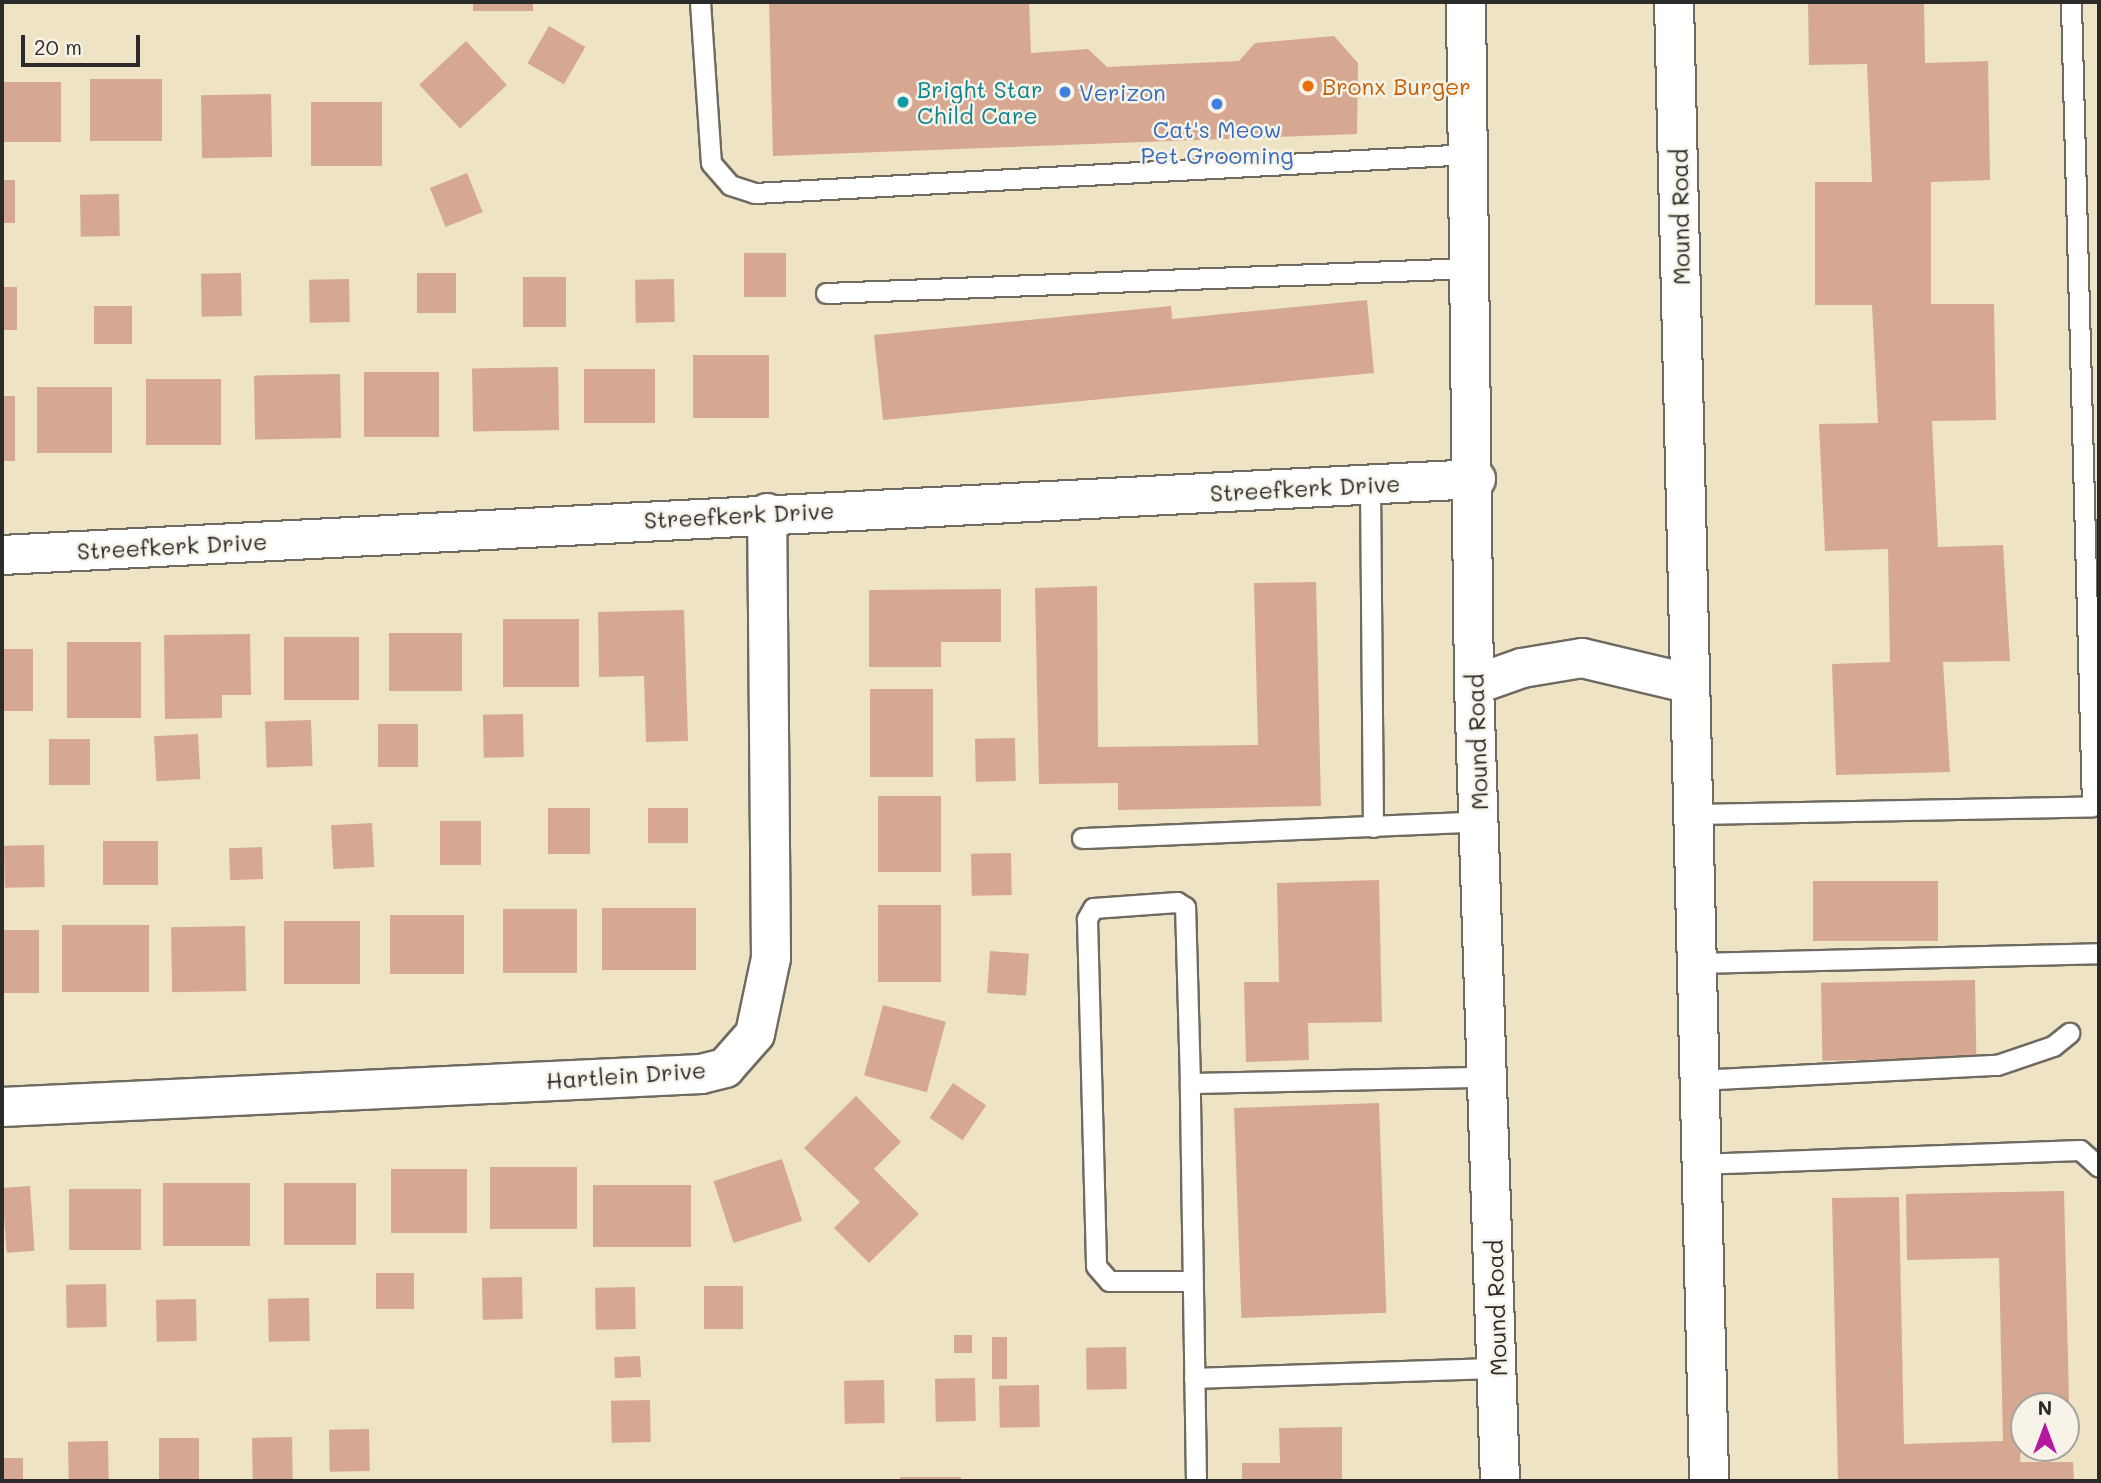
<!DOCTYPE html>
<style>
body{margin:0}
#map{position:relative;width:2101px;height:1483px;overflow:hidden;background:#eee3c5;font-family:Mali,sans-serif}
div>[style]{position:absolute}
[style*='--x']{left:calc(var(--x)*1px);top:calc(var(--y)*1px);width:calc(var(--w)*1px);rotate:calc(var(--a)*1deg)}
.building>*{inset:0;background:#d6a892;transform-origin:0 0}
.roads{filter:drop-shadow(2px 0 #6f6b61) drop-shadow(-2px 0 #6f6b61) drop-shadow(0 2px #6f6b61) drop-shadow(0 -2px #6f6b61)}
.service>*{height:19px;margin:-9.5px;padding:0 9.5px;transform-origin:9.5px;border-radius:9.5px;background:#fff}
.minor>*{height:38px;margin:-19px;padding:0 19px;transform-origin:19px;border-radius:19px;background:#fff}
.secondary>*{height:38px;margin:-19px;padding:0 19px;transform-origin:19px;border-radius:19px;background:#fff}
.dots>*{width:19px;height:19px;translate:-50% -50%;box-sizing:border-box;border:4px solid #f7f3e8;border-radius:50%}
span{translate:-50% -50%;white-space:nowrap;text-align:center;line-height:1.15;-webkit-text-stroke:5px #f7f3e8;paint-order:stroke}
.food-label{font-size:23px;color:#c56008}
.left{translate:0 -50%;text-align:left}
.culture-label{font-size:23px;color:#0d838f}
.shop-label{font-size:23px;color:#366cbe}
.street-label{font-size:23px;color:#2b2b2b}
.frame{position:absolute;inset:0;border:4px solid #2b2b2b;pointer-events:none}
.north{position:absolute;left:2010px;top:1392px;width:70px;height:70px;box-sizing:border-box;background:#f7f3e8;border:2px solid #a5a39c;border-radius:50%;rotate:0deg;font-size:19px;font-weight:700;line-height:28px;text-align:center;color:#2b2b2b}
.north::after{content:'';display:block;margin:auto;width:24px;height:32px;background:#b5179e;clip-path:polygon(50% 0,100% 100%,50% 72%,0 100%)}
.scale{position:absolute;left:21px;top:35px;width:119px;height:32px;box-sizing:border-box;border:4px solid #2b2b2b;border-top:0;padding-left:9px;font-size:21px;line-height:24px;white-space:nowrap;color:#2b2b2b;-webkit-text-stroke:5px #f7f3e8;paint-order:stroke}
</style>
<div id="map">
<div class="building">
<div style="left:473px;top:2px;width:60px;height:9px"></div>
<div style="clip-path:polygon(769px 2px,1029px 2px,1031px 53px,1088px 49px,1107px 67px,1239px 61px,1255px 43px,1334px 36px,1358px 63px,1357px 134px,773px 156px)"></div>
<div style="clip-path:polygon(1808px 2px,1924px 2px,1925px 63px,1988px 61px,1990px 180px,1931px 182px,1931px 304px,1994px 304px,1996px 420px,1932px 421px,1938px 547px,2003px 545px,2010px 661px,1943px 662px,1950px 772px,1836px 775px,1832px 664px,1890px 662px,1888px 549px,1825px 551px,1819px 424px,1878px 423px,1872px 305px,1815px 305px,1815px 182px,1872px 182px,1867px 64px,1809px 65px)"></div>
<div style="left:549px;top:26px;width:42px;height:43px;rotate:30deg"></div>
<div style="left:466px;top:41px;width:60px;height:64px;rotate:47deg"></div>
<div style="left:90px;top:79px;width:72px;height:62px"></div>
<div style="left:2px;top:82px;width:59px;height:60px"></div>
<div style="left:271px;top:94px;width:63px;height:70px;rotate:89deg"></div>
<div style="left:311px;top:102px;width:71px;height:64px"></div>
<div style="left:467px;top:173px;width:42px;height:40px;rotate:68deg"></div>
<div style="left:2px;top:180px;width:13px;height:43px"></div>
<div style="left:119px;top:194px;width:42px;height:39px;rotate:89deg"></div>
<div style="left:744px;top:253px;width:42px;height:44px"></div>
<div style="left:241px;top:273px;width:43px;height:40px;rotate:89deg"></div>
<div style="left:417px;top:273px;width:39px;height:40px"></div>
<div style="left:523px;top:277px;width:43px;height:50px"></div>
<div style="left:349px;top:279px;width:43px;height:40px;rotate:89deg"></div>
<div style="left:674px;top:279px;width:43px;height:39px;rotate:89deg"></div>
<div style="left:2px;top:287px;width:15px;height:43px"></div>
<div style="clip-path:polygon(1367px 300px,1374px 373px,883px 420px,874px 335px,1171px 306px,1172px 319px)"></div>
<div style="left:94px;top:306px;width:38px;height:38px"></div>
<div style="left:693px;top:355px;width:76px;height:63px"></div>
<div style="left:558px;top:367px;width:63px;height:86px;rotate:89deg"></div>
<div style="left:584px;top:369px;width:71px;height:54px"></div>
<div style="left:364px;top:372px;width:75px;height:65px"></div>
<div style="left:340px;top:374px;width:64px;height:86px;rotate:89deg"></div>
<div style="left:146px;top:379px;width:75px;height:66px"></div>
<div style="left:37px;top:387px;width:75px;height:66px"></div>
<div style="left:2px;top:396px;width:13px;height:65px"></div>
<div style="clip-path:polygon(1316px 582px,1321px 806px,1118px 810px,1118px 783px,1039px 784px,1035px 588px,1097px 586px,1098px 747px,1258px 745px,1254px 583px)"></div>
<div style="clip-path:polygon(1001px 589px,1001px 642px,941px 642px,941px 667px,869px 667px,869px 590px)"></div>
<div style="clip-path:polygon(684px 610px,688px 741px,646px 742px,644px 676px,599px 677px,598px 612px)"></div>
<div style="left:503px;top:619px;width:76px;height:68px"></div>
<div style="left:389px;top:633px;width:73px;height:58px"></div>
<div style="clip-path:polygon(250px 634px,251px 695px,222px 695px,222px 718px,165px 719px,164px 635px)"></div>
<div style="left:284px;top:637px;width:75px;height:63px"></div>
<div style="left:67px;top:642px;width:74px;height:76px"></div>
<div style="left:2px;top:649px;width:31px;height:62px"></div>
<div style="left:870px;top:689px;width:63px;height:88px"></div>
<div style="left:523px;top:714px;width:43px;height:40px;rotate:89deg"></div>
<div style="left:311px;top:720px;width:46px;height:46px;rotate:88deg"></div>
<div style="left:378px;top:724px;width:40px;height:43px"></div>
<div style="left:198px;top:734px;width:45px;height:44px;rotate:87deg"></div>
<div style="left:1015px;top:738px;width:43px;height:40px;rotate:89deg"></div>
<div style="left:49px;top:739px;width:41px;height:46px"></div>
<div style="left:878px;top:796px;width:63px;height:76px"></div>
<div style="left:548px;top:808px;width:42px;height:46px"></div>
<div style="left:648px;top:808px;width:40px;height:35px"></div>
<div style="left:440px;top:821px;width:41px;height:44px"></div>
<div style="left:372px;top:823px;width:44px;height:41px;rotate:87deg"></div>
<div style="left:103px;top:841px;width:55px;height:44px"></div>
<div style="left:44px;top:845px;width:42px;height:40px;rotate:89deg"></div>
<div style="left:262px;top:847px;width:32px;height:33px;rotate:88deg"></div>
<div style="left:1011px;top:853px;width:42px;height:40px;rotate:89deg"></div>
<div style="clip-path:polygon(1379px 880px,1382px 1022px,1308px 1023px,1309px 1060px,1246px 1062px,1244px 982px,1279px 982px,1277px 883px)"></div>
<div style="left:1813px;top:881px;width:125px;height:60px"></div>
<div style="left:878px;top:905px;width:63px;height:77px"></div>
<div style="left:602px;top:908px;width:94px;height:62px"></div>
<div style="left:503px;top:909px;width:74px;height:64px"></div>
<div style="left:390px;top:915px;width:74px;height:59px"></div>
<div style="left:284px;top:921px;width:76px;height:63px"></div>
<div style="left:62px;top:925px;width:87px;height:67px"></div>
<div style="left:245px;top:926px;width:65px;height:74px;rotate:89deg"></div>
<div style="left:2px;top:930px;width:37px;height:63px"></div>
<div style="left:990px;top:951px;width:39px;height:42px;rotate:4deg"></div>
<div style="left:1975px;top:980px;width:78px;height:154px;rotate:89deg"></div>
<div style="left:883px;top:1005px;width:65px;height:73px;rotate:15deg"></div>
<div style="left:953px;top:1083px;width:40px;height:42px;rotate:34deg"></div>
<div style="clip-path:polygon(856px 1096px,901px 1142px,874px 1169px,919px 1214px,869px 1263px,834px 1228px,860px 1202px,804px 1148px)"></div>
<div style="left:1379px;top:1103px;width:210px;height:145px;rotate:88deg"></div>
<div style="left:782px;top:1159px;width:65px;height:72px;rotate:72deg"></div>
<div style="left:490px;top:1167px;width:87px;height:62px"></div>
<div style="left:467px;top:1169px;width:64px;height:76px;rotate:90deg"></div>
<div style="left:163px;top:1183px;width:87px;height:63px"></div>
<div style="left:284px;top:1183px;width:72px;height:62px"></div>
<div style="left:593px;top:1185px;width:98px;height:62px"></div>
<div style="left:30px;top:1186px;width:65px;height:28px;rotate:86deg"></div>
<div style="left:69px;top:1189px;width:72px;height:61px"></div>
<div style="clip-path:polygon(2064px 1191px,2070px 1443px,2066px 1406px,2024px 1406px,2020px 1462px,2073px 1462px,2074px 1481px,1838px 1481px,1832px 1198px,1899px 1197px,1904px 1444px,2003px 1441px,1999px 1258px,1907px 1260px,1906px 1194px)"></div>
<div style="left:376px;top:1273px;width:38px;height:36px"></div>
<div style="left:522px;top:1277px;width:42px;height:40px;rotate:89deg"></div>
<div style="left:106px;top:1284px;width:43px;height:40px;rotate:89deg"></div>
<div style="left:704px;top:1286px;width:39px;height:43px"></div>
<div style="left:635px;top:1287px;width:42px;height:40px;rotate:89deg"></div>
<div style="left:309px;top:1298px;width:43px;height:41px;rotate:89deg"></div>
<div style="left:196px;top:1299px;width:42px;height:40px;rotate:89deg"></div>
<div style="left:972px;top:1335px;width:18px;height:18px;rotate:90deg"></div>
<div style="left:992px;top:1337px;width:15px;height:42px"></div>
<div style="left:1126px;top:1347px;width:42px;height:40px;rotate:89deg"></div>
<div style="left:640px;top:1356px;width:21px;height:26px;rotate:87deg"></div>
<div style="left:975px;top:1378px;width:43px;height:40px;rotate:89deg"></div>
<div style="left:884px;top:1380px;width:43px;height:40px;rotate:89deg"></div>
<div style="left:1039px;top:1385px;width:42px;height:40px;rotate:89deg"></div>
<div style="left:650px;top:1400px;width:42px;height:39px;rotate:89deg"></div>
<div style="clip-path:polygon(1342px 1427px,1342px 1481px,1242px 1481px,1242px 1463px,1280px 1463px,1279px 1428px)"></div>
<div style="left:369px;top:1429px;width:42px;height:40px;rotate:89deg"></div>
<div style="left:292px;top:1437px;width:42px;height:40px;rotate:89deg"></div>
<div style="left:159px;top:1438px;width:40px;height:43px"></div>
<div style="left:108px;top:1441px;width:40px;height:40px;rotate:89deg"></div>
<div style="left:23px;top:1458px;width:23px;height:21px;rotate:90deg"></div>
<div style="left:900px;top:1477px;width:61px;height:4px"></div>
</div>
<div class="roads">
<div class="service">
<div style="--x:700;--y:2;--w:161;--a:86.1"></div>
<div style="--x:711;--y:163;--w:29;--a:49"></div>
<div style="--x:730;--y:185;--w:26;--a:18"></div>
<div style="--x:755;--y:193;--w:716;--a:-3.12"></div>
<div style="--x:826;--y:293;--w:646;--a:-2.22"></div>
<div style="--x:1370;--y:484;--w:343;--a:89.5"></div>
<div style="--x:1693;--y:814;--w:399;--a:-1.1"></div>
<div style="--x:2092;--y:806;--w:804;--a:-91.5"></div>
<div style="--x:1082;--y:838;--w:398;--a:-2.4"></div>
<div style="--x:1696;--y:963;--w:403;--a:-1.4"></div>
<div style="--x:1697;--y:1080;--w:300;--a:-2.9"></div>
<div style="--x:1997;--y:1065;--w:59;--a:-18.7"></div>
<div style="--x:2053;--y:1046;--w:21;--a:-39"></div>
<div style="--x:1190;--y:1083;--w:176;--a:-91.6"></div>
<div style="--x:1185;--y:907;--w:9;--a:-148"></div>
<div style="--x:1177;--y:902;--w:84;--a:175.9"></div>
<div style="--x:1093;--y:908;--w:13;--a:119"></div>
<div style="--x:1087;--y:919;--w:347;--a:88.5"></div>
<div style="--x:1096;--y:1266;--w:20;--a:49"></div>
<div style="--x:1109;--y:1281;--w:83;--a:0"></div>
<div style="--x:1698;--y:1164;--w:382;--a:-2.1"></div>
<div style="--x:2080;--y:1150;--w:25;--a:42"></div>
<div style="--x:1194;--y:1378;--w:304;--a:-1.9"></div>
<div style="--x:1196;--y:1481;--w:398;--a:-90.9"></div>
<div style="--x:1190;--y:1083;--w:298;--a:-1.2"></div>
</div>
<div class="minor">
<div style="--x:2;--y:555;--w:1476;--a:-2.95"></div>
<div style="--x:2;--y:1107;--w:700;--a:-2.7"></div>
<div style="--x:701;--y:1074;--w:25;--a:-14"></div>
<div style="--x:725;--y:1068;--w:45;--a:-48.6"></div>
<div style="--x:755;--y:1034;--w:78;--a:-78.1"></div>
<div style="--x:771;--y:958;--w:445;--a:-90.5"></div>
</div>
<div class="secondary">
<div style="--x:1466;--y:2;--w:683;--a:89.33"></div>
<div style="--x:1474;--y:685;--w:796;--a:88.13"></div>
<div style="--x:1674;--y:2;--w:1479;--a:88.64"></div>
<div style="--x:1474;--y:685;--w:51;--a:-19.5"></div>
<div style="--x:1522;--y:668;--w:61;--a:-9.5"></div>
<div style="--x:1582;--y:658;--w:108;--a:13.4"></div>
</div>
</div>
<div class="dots">
<div style="left:1308px;top:86px;background:#e8710a"></div>
<div style="left:1065px;top:92px;background:#3f7fe0"></div>
<div style="left:903px;top:102px;background:#0f9aa8"></div>
<div style="left:1217px;top:104px;background:#3f7fe0"></div>
</div>
<div class="food-label">
<span class="left" style="left:1322px;top:86px">Bronx Burger</span>
</div>
<div class="culture-label">
<span class="left" style="left:917px;top:102px">Bright Star<br>Child Care</span>
</div>
<div class="shop-label">
<span class="left" style="left:1079px;top:92px">Verizon</span>
<span style="left:1217px;top:142px">Cat's Meow<br>Pet Grooming</span>
</div>
<div class="street-label">
<span style="left:1680px;top:217px;rotate:-91deg">Mound Road</span>
<span style="left:1305px;top:488px;rotate:-3deg">Streefkerk Drive</span>
<span style="left:739px;top:515px;rotate:-3deg">Streefkerk Drive</span>
<span style="left:172px;top:546px;rotate:-3deg">Streefkerk Drive</span>
<span style="left:1477px;top:742px;rotate:-92deg">Mound Road</span>
<span style="left:626px;top:1075px;rotate:-4deg">Hartlein Drive</span>
<span style="left:1496px;top:1308px;rotate:-92deg">Mound Road</span>
</div>
<div class="frame"></div>
<div class="north">N</div>
<div class="scale">20 m</div>
</div>
